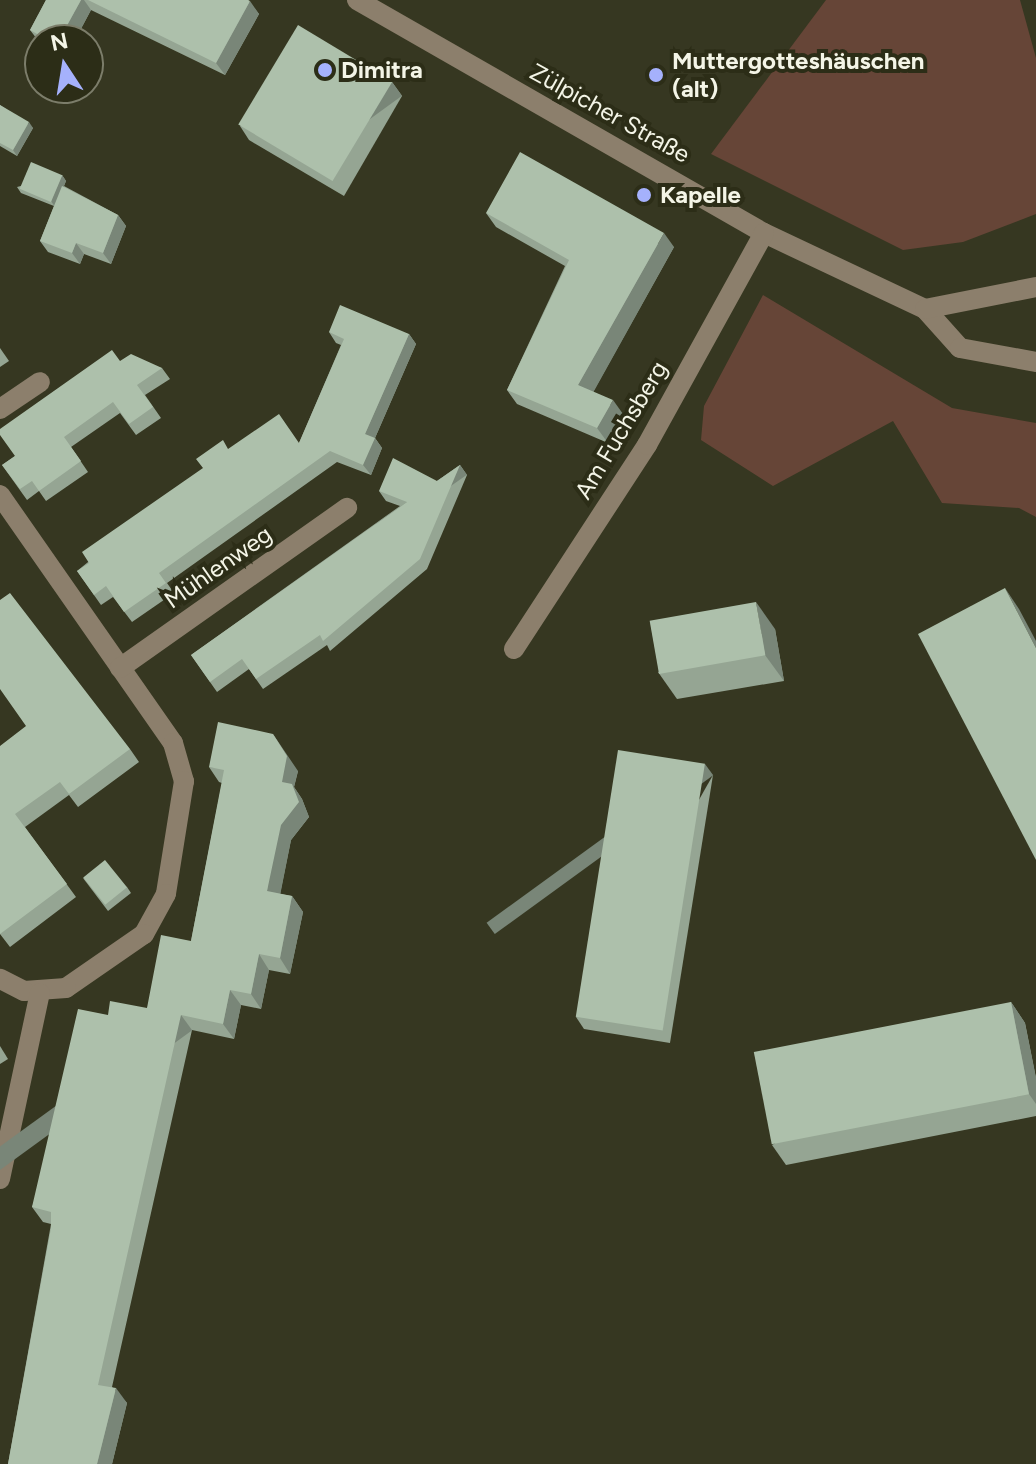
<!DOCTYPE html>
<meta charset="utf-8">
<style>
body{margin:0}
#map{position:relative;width:1036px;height:1464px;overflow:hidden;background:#363721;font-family:Figtree,sans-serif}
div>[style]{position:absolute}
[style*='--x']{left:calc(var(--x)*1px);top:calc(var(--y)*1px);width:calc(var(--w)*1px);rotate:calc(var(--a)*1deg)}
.green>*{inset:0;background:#664537}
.minor>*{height:20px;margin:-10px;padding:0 10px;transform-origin:10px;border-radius:10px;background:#8c7f6c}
.wall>*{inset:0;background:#95a593}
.shaded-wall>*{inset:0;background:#798678;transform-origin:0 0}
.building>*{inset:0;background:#adc0ab;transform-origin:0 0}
.dots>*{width:22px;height:22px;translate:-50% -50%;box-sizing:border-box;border:4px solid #2c2d17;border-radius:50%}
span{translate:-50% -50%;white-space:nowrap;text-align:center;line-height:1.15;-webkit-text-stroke:8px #2c2d17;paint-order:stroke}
.poi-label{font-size:24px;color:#f4f5e7;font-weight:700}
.left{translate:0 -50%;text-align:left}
.street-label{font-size:24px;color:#f4f5e7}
.north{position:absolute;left:24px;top:24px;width:80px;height:80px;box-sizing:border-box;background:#2c2d17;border:2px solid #7c7d6a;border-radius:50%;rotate:348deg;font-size:22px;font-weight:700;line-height:32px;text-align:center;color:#f4f5e7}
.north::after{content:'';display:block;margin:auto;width:28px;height:36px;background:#a5b1fc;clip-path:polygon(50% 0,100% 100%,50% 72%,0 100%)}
</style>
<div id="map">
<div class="green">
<div style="clip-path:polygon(826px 0,1020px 0,1036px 58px,1036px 214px,963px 242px,903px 250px,711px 154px)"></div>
<div style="clip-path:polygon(763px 295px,952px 408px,1036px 423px,1036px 517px,1019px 508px,942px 503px,893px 421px,773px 486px,701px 440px,704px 406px)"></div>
</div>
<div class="minor">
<div style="--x:357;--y:0;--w:469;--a:29.8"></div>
<div style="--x:764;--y:233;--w:178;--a:25.3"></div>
<div style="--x:925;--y:309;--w:52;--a:48.1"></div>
<div style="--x:960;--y:348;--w:77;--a:10.4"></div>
<div style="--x:925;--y:309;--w:113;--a:-11.2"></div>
<div style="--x:0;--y:409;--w:48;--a:-34"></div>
<div style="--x:0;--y:495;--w:302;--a:55.1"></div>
<div style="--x:173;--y:743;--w:40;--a:74"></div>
<div style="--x:184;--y:781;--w:114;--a:99.1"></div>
<div style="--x:166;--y:894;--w:46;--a:118.8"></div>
<div style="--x:144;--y:934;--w:95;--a:145.3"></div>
<div style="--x:66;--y:988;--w:42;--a:175.9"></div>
<div style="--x:24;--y:991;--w:27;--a:-153"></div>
<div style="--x:514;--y:649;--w:244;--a:-56.9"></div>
<div style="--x:647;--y:445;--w:242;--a:-61.1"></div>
<div style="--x:120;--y:668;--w:278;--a:-35.2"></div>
<div style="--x:0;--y:1179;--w:190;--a:-77.9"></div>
</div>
<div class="wall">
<div style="clip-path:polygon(46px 0,248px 0,259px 14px,225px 75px,91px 10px,75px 40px,40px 40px,40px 43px,30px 30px)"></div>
<div style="clip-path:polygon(392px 82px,402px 96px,344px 196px,249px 140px,240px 126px)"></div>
<div style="clip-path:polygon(0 105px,33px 128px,17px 156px,0 146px)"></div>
<div style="clip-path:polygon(62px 175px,66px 181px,64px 186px,118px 215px,126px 226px,111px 264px,84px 254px,80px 264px,48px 252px,40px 241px,54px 206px,21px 193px,17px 187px)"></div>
<div style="clip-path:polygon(486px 213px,674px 247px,593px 392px,623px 414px,608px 443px,517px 404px,507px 390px,565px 266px,496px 227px)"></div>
<div style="clip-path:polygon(329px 332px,409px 334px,416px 344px,375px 438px,382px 448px,371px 475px,337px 462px,167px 583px,174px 593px,132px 622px,113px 597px,101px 605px,77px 571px,228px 449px,299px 443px,341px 345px,336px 343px)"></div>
<div style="clip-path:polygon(0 348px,9px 361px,0 367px)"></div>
<div style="clip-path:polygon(120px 361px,162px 368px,170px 379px,145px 395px,161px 418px,136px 435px,120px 413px,71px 447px,88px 472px,46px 501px,39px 491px,27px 500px,2px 465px,15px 456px)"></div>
<div style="clip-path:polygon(460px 465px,467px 475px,427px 569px,330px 651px,327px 645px,263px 689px,249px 669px,217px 692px,191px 655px,400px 506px,386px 501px,379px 491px,437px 481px)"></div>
<div style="clip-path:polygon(775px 629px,784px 681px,677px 699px,658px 672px)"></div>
<div style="clip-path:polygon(0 746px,130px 749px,139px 762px,78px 807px,69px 795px,25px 827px,76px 897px,10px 947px,0 934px)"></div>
<div style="clip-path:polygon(209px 767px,298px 771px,294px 787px,302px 799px,309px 817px,291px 840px,280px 894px,292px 896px,303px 912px,290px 974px,269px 970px,261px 1009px,241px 1005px,234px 1039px,192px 1030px,112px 1387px,127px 1403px,112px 1464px,8px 1464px,51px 1224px,43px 1222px,32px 1207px,108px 1015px,147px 1008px,191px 941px,222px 783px,219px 782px)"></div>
<div style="clip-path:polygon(713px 775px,670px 1043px,584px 1029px,576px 1017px)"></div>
<div style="clip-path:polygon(83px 878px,127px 887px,131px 893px,108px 911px)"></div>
<div style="clip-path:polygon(1011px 1002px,1025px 1023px,1036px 1078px,1036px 1116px,786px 1165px,772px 1145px)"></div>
<div style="clip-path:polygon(0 1046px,8px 1059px,0 1064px)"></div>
</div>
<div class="shaded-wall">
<div style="clip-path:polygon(81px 0,84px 0,91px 10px,75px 40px,59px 40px)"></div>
<div style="clip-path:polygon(250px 1px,259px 14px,225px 75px,216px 63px)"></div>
<div style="left:392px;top:82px;width:17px;height:116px;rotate:54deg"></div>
<div style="clip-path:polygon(29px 122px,33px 128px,17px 156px,13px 150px)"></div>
<div style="clip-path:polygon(62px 175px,66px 181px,55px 207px,51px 201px)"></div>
<div style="clip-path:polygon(118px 215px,126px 226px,111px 264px,103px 253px)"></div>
<div style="clip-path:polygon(664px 233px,674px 247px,589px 400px,578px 385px)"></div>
<div style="clip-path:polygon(76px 243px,84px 254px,80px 264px,72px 253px)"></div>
<div style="clip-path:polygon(409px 334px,416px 344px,375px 438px,382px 448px,371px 475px,363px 465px,365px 434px)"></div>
<div style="clip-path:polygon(613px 400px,623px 414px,608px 443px,597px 428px)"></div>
<div style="left:460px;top:465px;width:12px;height:102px;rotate:55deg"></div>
<div style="clip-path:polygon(1005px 588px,1019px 609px,1036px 641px,1036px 648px)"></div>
<div style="clip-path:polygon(756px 602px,775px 629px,784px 681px,765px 655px)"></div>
<div style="clip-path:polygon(273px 734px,298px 771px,294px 787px,302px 799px,309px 817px,291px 840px,278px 906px,267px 891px,282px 782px)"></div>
<div style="left:705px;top:764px;width:14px;height:270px;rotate:54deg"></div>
<div style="clip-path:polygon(292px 896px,303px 912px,290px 974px,280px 958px)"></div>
<div style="clip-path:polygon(259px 954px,269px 970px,261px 1009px,251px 994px)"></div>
<div style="clip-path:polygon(230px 990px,241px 1005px,234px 1039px,223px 1024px)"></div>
<div style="clip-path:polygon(1011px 1002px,1025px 1023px,1036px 1078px,1036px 1104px,1029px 1094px)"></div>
<div style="left:181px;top:1015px;width:19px;height:379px;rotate:54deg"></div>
<div style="clip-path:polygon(116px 1388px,127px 1403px,112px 1464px,97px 1464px)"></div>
</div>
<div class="building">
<div style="clip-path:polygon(46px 0,81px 0,59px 40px,48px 40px,30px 30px)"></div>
<div style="clip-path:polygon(88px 0,248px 0,250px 1px,216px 63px)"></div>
<div style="left:298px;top:25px;width:110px;height:116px;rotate:31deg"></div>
<div style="clip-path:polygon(0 105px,29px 122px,13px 150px,0 143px)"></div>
<div style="clip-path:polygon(520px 152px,664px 233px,578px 385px,613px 400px,597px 428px,507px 390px,569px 260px,486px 213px)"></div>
<div style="left:31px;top:162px;width:34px;height:29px;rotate:23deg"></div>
<div style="clip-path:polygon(62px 186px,118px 215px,103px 253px,76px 243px,72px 253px,40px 241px)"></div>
<div style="clip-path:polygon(340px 305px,409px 334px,365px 434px,375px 438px,363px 465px,330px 451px,159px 573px,166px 583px,124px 612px,106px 586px,94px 595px,77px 571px,89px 563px,82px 552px,203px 468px,196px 459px,223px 440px,228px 449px,279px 414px,299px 443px,344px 339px,329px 332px)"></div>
<div style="clip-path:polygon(112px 350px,120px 361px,131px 354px,162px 368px,137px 385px,153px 407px,129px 424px,113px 402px,64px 437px,81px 461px,39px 491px,32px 481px,20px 489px,2px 465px,15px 456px,0 435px,0 429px)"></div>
<div style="clip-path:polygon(393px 458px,437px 481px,460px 465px,420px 559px,323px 641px,320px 635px,256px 679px,242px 659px,210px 682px,191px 655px,407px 502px,379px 491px)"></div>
<div style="clip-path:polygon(1005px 588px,1036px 648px,1036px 860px,918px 634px)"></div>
<div style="clip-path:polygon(10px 593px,130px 749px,69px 794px,60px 782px,15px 814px,67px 884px,0 934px,0 746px,26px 726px,0 689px,0 600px)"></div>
<div style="left:756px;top:602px;width:54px;height:108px;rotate:80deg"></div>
<div style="clip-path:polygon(218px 722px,273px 734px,287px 756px,282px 782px,292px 784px,299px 802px,281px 825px,267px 891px,292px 896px,280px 958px,259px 954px,251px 994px,230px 990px,223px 1024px,181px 1015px,98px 1385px,116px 1388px,97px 1464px,8px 1464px,51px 1228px,51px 1212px,32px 1207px,78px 1009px,108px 1015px,110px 1001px,147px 1008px,161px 935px,191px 941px,224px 770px,209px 767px)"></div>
<div style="left:618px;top:750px;width:88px;height:270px;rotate:9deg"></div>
<div style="left:105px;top:860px;width:35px;height:28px;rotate:51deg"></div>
<div style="left:1011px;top:1002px;width:94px;height:262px;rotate:79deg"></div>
</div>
<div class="dots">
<div style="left:325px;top:70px;background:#a5b1fc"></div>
<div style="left:656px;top:75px;background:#a5b1fc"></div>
<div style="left:644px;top:195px;background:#a5b1fc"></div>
</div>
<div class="poi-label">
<span class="left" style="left:672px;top:75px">Muttergotteshäuschen<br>(alt)</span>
<span class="left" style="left:341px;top:70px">Dimitra</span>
<span class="left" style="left:660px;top:195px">Kapelle</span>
</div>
<div class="street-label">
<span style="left:610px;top:113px;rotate:29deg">Zülpicher Straße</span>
<span style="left:621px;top:430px;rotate:-59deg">Am Fuchsberg</span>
<span style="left:218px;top:567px;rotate:-35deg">Mühlenweg</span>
</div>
<div class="north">N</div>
</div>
